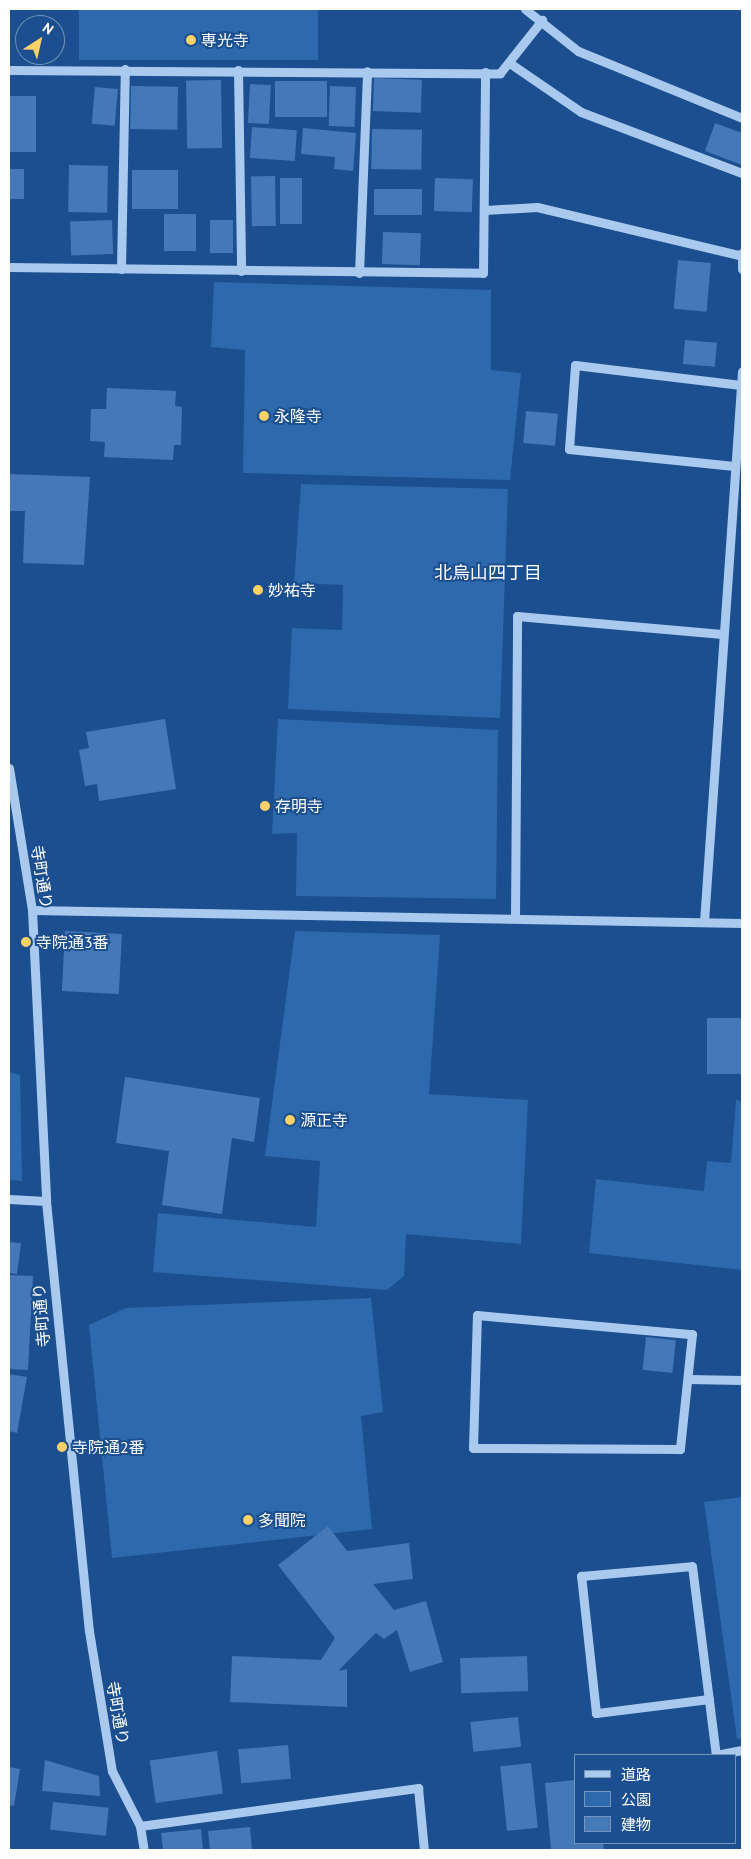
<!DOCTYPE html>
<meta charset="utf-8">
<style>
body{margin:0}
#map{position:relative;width:751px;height:1859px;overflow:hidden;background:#1b4f8f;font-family:"PT Sans","Noto Sans JP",sans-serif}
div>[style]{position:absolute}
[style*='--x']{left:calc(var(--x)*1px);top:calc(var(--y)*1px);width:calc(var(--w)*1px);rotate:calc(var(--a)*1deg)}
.green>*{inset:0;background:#2e69ad;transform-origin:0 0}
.building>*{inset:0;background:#4478b7;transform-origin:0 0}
.minor>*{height:9px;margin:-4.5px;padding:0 4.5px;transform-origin:4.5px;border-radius:4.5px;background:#a9c9ee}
.dots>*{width:14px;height:14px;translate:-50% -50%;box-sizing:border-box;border:2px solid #1b4f8f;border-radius:50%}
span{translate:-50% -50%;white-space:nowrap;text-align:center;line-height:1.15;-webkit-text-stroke:4px #1b4f8f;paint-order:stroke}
.poi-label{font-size:16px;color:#fff}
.left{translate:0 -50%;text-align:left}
.street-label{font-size:16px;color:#fff}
.neighbourhood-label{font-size:18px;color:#fff}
.frame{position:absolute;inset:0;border:10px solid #fff;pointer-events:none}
.legend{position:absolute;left:574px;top:1754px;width:162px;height:90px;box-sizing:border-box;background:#1b4f8f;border:1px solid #7695bc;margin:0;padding:6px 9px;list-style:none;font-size:15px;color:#fff}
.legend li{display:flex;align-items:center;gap:10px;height:25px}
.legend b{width:25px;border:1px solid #7695bc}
.north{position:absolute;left:15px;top:15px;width:50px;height:50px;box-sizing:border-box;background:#1b4f8f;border:1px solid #7695bc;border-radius:50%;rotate:35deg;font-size:14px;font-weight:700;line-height:20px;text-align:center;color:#fff}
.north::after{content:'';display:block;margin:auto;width:18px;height:22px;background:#ffd166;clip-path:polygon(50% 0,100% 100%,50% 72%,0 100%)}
</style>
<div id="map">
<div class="green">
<div style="left:79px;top:9px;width:239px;height:51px"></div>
<div style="clip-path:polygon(214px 282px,491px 290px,491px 370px,521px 373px,510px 480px,243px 473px,245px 350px,211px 347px)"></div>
<div style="clip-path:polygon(301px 484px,508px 489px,500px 718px,288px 709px,292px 628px,342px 630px,343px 585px,294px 583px)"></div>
<div style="clip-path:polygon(278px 719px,498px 730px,496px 899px,296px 896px,297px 833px,272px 834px)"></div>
<div style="clip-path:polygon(295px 931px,440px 935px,429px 1094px,528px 1100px,521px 1244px,406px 1234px,404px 1276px,387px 1290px,153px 1272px,158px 1213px,316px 1227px,320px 1161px,265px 1156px)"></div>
<div style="clip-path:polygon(9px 1072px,20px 1075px,22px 1181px,9px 1180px)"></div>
<div style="clip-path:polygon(736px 1100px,742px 1101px,742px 1270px,589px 1253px,596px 1179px,704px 1191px,707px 1161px,731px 1163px)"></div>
<div style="clip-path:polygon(371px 1298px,383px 1412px,361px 1416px,372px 1529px,112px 1558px,89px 1325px,126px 1308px)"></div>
<div style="clip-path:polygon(742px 1497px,742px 1738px,737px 1739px,704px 1502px)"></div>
</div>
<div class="building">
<div style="left:374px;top:78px;width:48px;height:33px;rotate:2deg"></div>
<div style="left:221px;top:80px;width:68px;height:35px;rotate:89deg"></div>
<div style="left:275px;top:81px;width:52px;height:36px"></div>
<div style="left:250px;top:84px;width:21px;height:39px;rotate:3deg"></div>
<div style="left:131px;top:86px;width:47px;height:43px;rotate:1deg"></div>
<div style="left:330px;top:86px;width:26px;height:40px;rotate:2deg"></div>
<div style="left:95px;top:87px;width:23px;height:37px;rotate:5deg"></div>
<div style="left:9px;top:96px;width:27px;height:56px"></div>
<div style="clip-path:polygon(715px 123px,742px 133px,742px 165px,705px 151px)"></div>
<div style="left:252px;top:127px;width:45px;height:31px;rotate:4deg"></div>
<div style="clip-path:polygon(303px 128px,356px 133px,353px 171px,334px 169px,335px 157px,301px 154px)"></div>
<div style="left:372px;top:129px;width:50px;height:40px;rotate:1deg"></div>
<div style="left:69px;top:165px;width:39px;height:47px;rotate:1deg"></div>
<div style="left:9px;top:169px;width:15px;height:30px"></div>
<div style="left:132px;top:170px;width:46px;height:39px"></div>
<div style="left:275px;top:176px;width:50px;height:24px;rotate:89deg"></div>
<div style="left:280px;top:178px;width:22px;height:46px"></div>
<div style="left:435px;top:178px;width:38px;height:33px;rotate:2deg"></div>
<div style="left:374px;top:189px;width:48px;height:26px"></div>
<div style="left:164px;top:214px;width:32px;height:37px"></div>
<div style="left:112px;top:220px;width:34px;height:42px;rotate:88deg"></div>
<div style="left:210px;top:220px;width:23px;height:33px"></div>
<div style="left:383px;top:232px;width:38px;height:32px;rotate:2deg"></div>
<div style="left:678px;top:260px;width:33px;height:49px;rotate:5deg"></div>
<div style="left:685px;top:340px;width:32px;height:24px;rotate:5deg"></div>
<div style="clip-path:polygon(107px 388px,176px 391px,175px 406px,182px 407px,181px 445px,174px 445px,173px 460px,104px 457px,105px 442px,90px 441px,91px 409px,106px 409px)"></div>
<div style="left:526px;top:411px;width:32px;height:32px;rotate:5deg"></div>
<div style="clip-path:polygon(9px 474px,90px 477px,84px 565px,23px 563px,25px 511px,9px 511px)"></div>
<div style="clip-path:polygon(165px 719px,176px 789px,99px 801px,97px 784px,85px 786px,79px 750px,89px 748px,86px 732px)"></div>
<div style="left:65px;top:931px;width:57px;height:60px;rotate:3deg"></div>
<div style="left:707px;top:1018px;width:35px;height:56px"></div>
<div style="clip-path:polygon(125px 1077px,260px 1098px,254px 1142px,232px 1138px,222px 1214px,162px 1205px,169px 1151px,116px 1143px)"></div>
<div style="clip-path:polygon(9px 1242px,21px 1243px,17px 1274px,9px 1273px)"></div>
<div style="clip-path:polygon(9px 1275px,33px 1276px,28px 1370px,9px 1369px)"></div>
<div style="left:646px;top:1337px;width:30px;height:33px;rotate:6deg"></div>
<div style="clip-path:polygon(9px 1374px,27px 1377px,17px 1433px,9px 1431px)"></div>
<div style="clip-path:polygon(328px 1526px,347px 1551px,409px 1543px,413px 1579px,373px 1584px,394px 1610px,426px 1601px,443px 1662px,410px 1672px,397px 1630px,384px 1639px,376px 1633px,338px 1671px,347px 1669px,347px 1707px,230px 1702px,232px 1656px,321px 1660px,335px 1638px,278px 1565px)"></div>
<div style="left:527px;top:1656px;width:35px;height:67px;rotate:88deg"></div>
<div style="left:518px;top:1717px;width:30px;height:48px;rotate:84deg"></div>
<div style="left:288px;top:1745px;width:34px;height:50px;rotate:85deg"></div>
<div style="left:217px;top:1751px;width:43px;height:68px;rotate:82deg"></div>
<div style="clip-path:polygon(45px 1760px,99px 1776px,100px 1796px,42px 1791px)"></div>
<div style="left:531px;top:1763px;width:65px;height:31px;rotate:84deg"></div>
<div style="clip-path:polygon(9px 1767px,20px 1769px,14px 1806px,9px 1805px)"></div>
<div style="clip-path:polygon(575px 1780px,575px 1843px,603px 1843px,604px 1850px,551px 1850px,545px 1783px)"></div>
<div style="left:53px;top:1802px;width:56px;height:28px;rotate:6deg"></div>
<div style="clip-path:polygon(250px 1827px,252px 1850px,210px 1850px,208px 1831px)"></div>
<div style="clip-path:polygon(201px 1829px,203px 1850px,163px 1850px,161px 1833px)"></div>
</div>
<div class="minor">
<div style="--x:525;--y:9;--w:68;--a:38.4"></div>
<div style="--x:578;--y:51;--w:177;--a:22.2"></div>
<div style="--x:511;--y:64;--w:85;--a:34.4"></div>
<div style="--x:581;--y:112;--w:172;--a:20.8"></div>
<div style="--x:9;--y:70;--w:491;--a:0.4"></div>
<div style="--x:500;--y:73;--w:68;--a:-51.6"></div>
<div style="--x:238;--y:70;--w:201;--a:89.1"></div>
<div style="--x:485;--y:210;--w:52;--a:-3.3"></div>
<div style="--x:537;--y:207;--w:211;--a:13.4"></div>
<div style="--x:742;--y:253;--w:16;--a:90"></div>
<div style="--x:9;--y:267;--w:474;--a:0.7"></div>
<div style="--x:483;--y:273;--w:201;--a:-89.4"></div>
<div style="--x:121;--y:269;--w:200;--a:-88.9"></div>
<div style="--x:359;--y:273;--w:202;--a:-87.7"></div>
<div style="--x:734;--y:466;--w:166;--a:-174.1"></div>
<div style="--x:569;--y:449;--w:84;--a:-85.9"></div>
<div style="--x:575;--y:365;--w:167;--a:6.9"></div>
<div style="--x:9;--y:768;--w:144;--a:80.8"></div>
<div style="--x:32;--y:910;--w:291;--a:87.2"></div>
<div style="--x:46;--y:1201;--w:432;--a:84.3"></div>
<div style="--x:89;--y:1631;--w:142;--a:80.7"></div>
<div style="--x:112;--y:1771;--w:62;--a:63"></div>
<div style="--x:140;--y:1826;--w:24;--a:81"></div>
<div style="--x:32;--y:910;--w:710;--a:1.05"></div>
<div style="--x:515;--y:918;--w:302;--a:-89.6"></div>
<div style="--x:517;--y:616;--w:206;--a:5"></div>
<div style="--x:704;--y:922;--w:552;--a:-86.05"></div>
<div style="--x:9;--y:1199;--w:37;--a:3"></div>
<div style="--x:477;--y:1315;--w:216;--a:5.1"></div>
<div style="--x:692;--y:1334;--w:116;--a:96"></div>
<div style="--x:680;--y:1449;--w:207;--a:-179.7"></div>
<div style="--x:473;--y:1448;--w:133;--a:-88.3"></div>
<div style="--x:688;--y:1379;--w:54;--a:1.1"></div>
<div style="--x:709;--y:1699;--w:114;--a:172.9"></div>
<div style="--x:596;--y:1713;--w:138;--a:-96.2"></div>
<div style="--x:581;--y:1576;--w:111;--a:-5.1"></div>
<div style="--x:692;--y:1566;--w:191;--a:82.8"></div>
<div style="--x:716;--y:1755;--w:26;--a:-11"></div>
<div style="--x:140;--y:1826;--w:281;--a:-7.8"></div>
<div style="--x:418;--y:1788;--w:62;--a:84.5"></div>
</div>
<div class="dots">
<div style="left:191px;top:40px;background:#ffd166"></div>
<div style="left:264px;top:416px;background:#ffd166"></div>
<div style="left:258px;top:590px;background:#ffd166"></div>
<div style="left:265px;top:806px;background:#ffd166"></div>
<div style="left:26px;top:942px;background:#ffd166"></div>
<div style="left:290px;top:1120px;background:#ffd166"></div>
<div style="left:62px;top:1447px;background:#ffd166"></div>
<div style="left:248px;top:1520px;background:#ffd166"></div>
</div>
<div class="poi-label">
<span class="left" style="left:201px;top:40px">専光寺</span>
<span class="left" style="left:274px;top:416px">永隆寺</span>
<span class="left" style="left:268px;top:590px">妙祐寺</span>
<span class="left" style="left:275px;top:806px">存明寺</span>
<span class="left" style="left:36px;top:942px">寺院通3番</span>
<span class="left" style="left:300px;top:1120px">源正寺</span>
<span class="left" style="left:72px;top:1447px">寺院通2番</span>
<span class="left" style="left:258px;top:1520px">多聞院</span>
</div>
<div class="street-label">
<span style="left:42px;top:877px;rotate:81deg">寺町通り</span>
<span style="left:41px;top:1315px;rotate:-95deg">寺町通り</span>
<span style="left:118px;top:1713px;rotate:80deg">寺町通り</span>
</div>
<div class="neighbourhood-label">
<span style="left:488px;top:573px">北烏山四丁目</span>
</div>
<div class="frame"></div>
<ul class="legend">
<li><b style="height:6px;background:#a9c9ee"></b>道路</li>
<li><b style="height:14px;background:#2e69ad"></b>公園</li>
<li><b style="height:14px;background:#4478b7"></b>建物</li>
</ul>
<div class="north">N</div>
</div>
